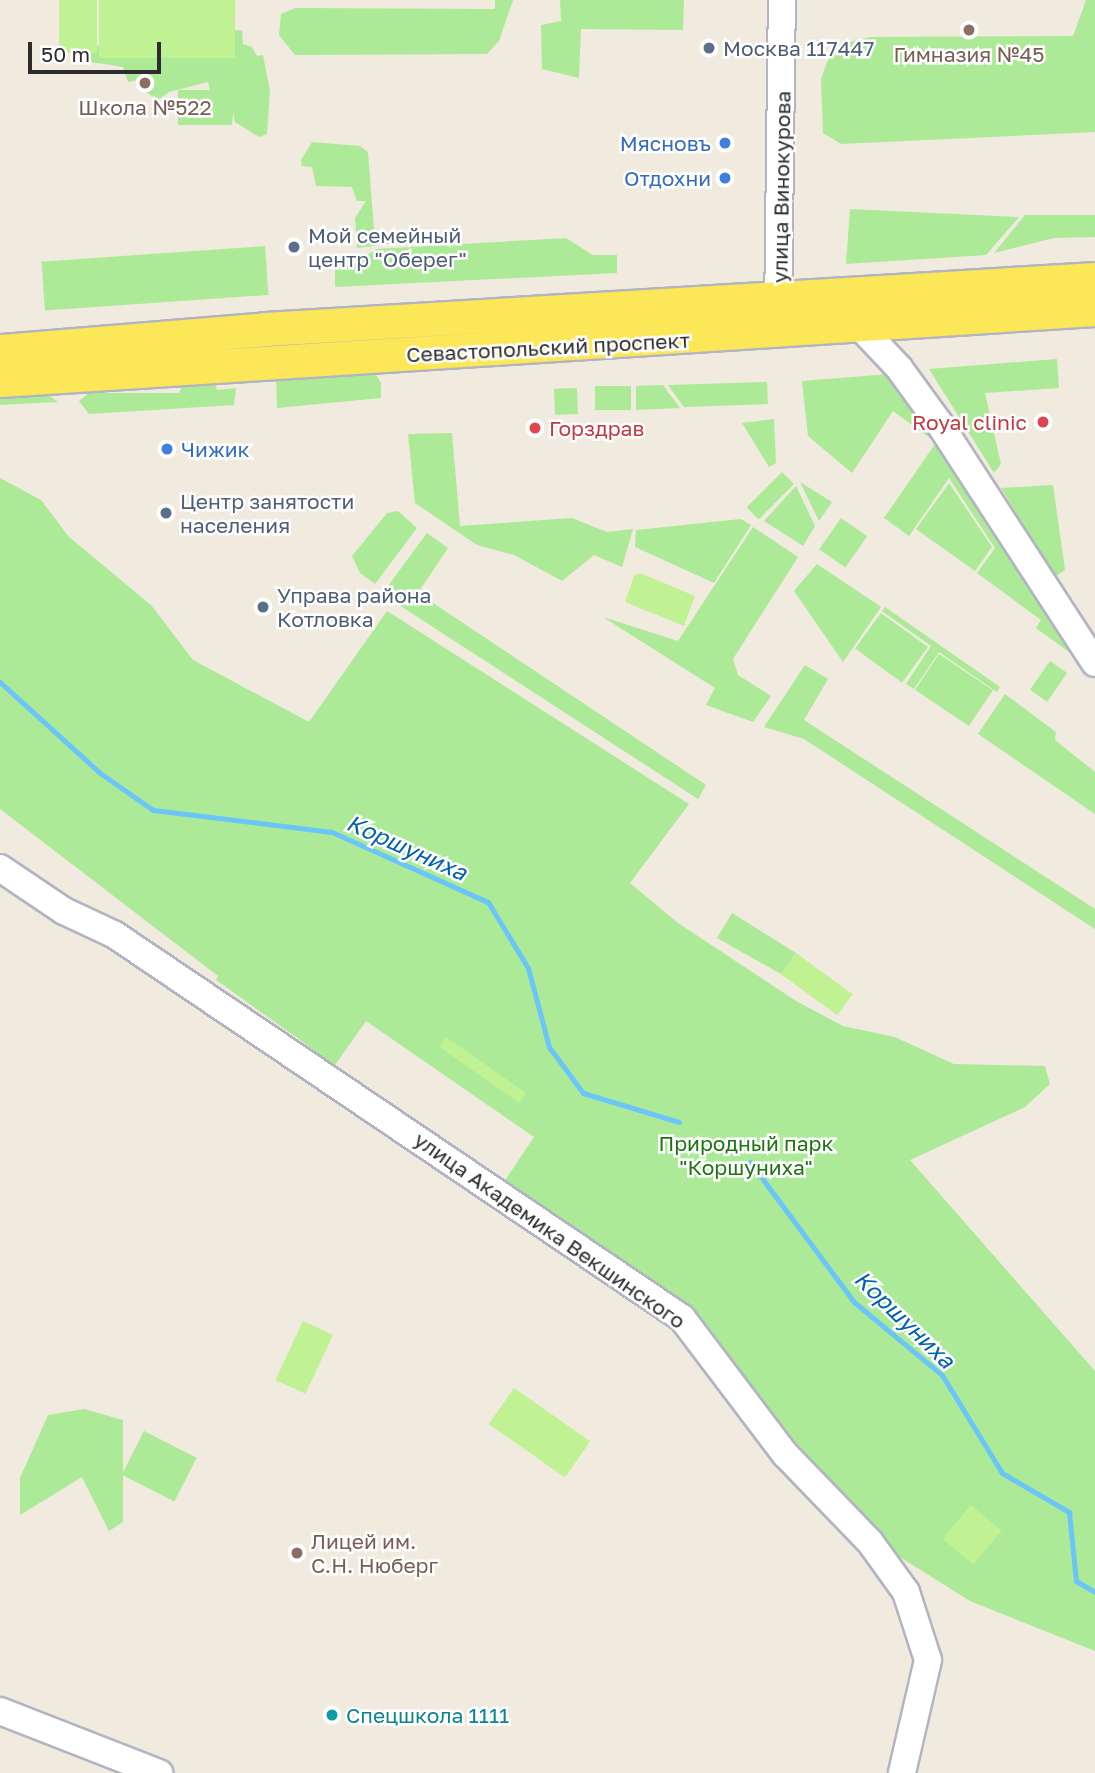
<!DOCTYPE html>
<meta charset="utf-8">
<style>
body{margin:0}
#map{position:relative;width:1095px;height:1773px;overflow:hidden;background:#f0eadf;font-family:"Golos Text",sans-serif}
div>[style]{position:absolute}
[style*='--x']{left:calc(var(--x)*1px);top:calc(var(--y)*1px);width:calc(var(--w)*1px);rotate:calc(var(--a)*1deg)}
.green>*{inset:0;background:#acea98;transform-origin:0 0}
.pitch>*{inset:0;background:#c0f293;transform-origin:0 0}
.stream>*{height:5px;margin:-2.5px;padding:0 2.5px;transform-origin:2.5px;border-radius:2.5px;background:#6bc5f9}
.roads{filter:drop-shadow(2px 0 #b3b4c2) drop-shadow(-2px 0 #b3b4c2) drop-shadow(0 2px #b3b4c2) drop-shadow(0 -2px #b3b4c2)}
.minor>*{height:26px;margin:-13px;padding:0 13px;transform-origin:13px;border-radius:13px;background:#fff}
.major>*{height:33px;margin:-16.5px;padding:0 16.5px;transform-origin:16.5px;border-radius:16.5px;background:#fce758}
.dots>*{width:19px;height:19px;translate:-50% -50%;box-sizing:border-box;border:4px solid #fff;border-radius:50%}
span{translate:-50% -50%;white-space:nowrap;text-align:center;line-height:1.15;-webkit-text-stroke:5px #fff;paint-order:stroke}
.service-label{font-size:21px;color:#4e5e75}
.left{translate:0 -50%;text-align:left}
.education-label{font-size:21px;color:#785e54}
.shop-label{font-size:21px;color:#366cbe}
.right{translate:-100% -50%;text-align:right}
.street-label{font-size:21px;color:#2d2d2d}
.health-label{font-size:21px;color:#be3a42}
.park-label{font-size:21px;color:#1f7315}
.culture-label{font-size:21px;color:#0d838f}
.water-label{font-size:23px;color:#0261ad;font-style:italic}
.scale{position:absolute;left:28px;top:42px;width:133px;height:32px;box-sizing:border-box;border:4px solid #2d2d2d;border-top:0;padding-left:9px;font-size:21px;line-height:24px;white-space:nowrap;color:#2d2d2d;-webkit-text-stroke:5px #fff;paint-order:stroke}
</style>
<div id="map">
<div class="green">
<div style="clip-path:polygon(495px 0,513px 0,499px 41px,487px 54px,295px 55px,279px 35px,281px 14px,295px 8px,495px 9px)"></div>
<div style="clip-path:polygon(560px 0,684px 0,683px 30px,581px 29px,579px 78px,542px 69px,541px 25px,561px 21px)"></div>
<div style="clip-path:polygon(1086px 0,1095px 0,1095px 132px,841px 144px,823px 133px,821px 79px,833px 46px,870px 37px,1073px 36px)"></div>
<div style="clip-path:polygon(242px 30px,243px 44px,252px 47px,257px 56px,263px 55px,270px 91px,267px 134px,259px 137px,235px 122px,233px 113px,232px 125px,178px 125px,178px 90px,210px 90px,208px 82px,169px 92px,158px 100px,146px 92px,144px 79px,128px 82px,123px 67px,84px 61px,102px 41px)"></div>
<div style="clip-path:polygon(312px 142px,360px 146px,368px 152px,374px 229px,396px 243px,357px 248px,355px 218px,366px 201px,357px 201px,352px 187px,316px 186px,312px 167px,302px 166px,301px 160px)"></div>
<div style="clip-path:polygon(850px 209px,1019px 217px,986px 255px,846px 264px)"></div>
<div style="clip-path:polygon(1025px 215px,1095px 215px,1095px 237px,1054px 238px,994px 253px)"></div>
<div style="clip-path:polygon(566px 238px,593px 255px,617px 255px,617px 273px,335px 287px,335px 268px,354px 264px,376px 249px)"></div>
<div style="left:265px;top:246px;width:49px;height:224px;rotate:86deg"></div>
<div style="clip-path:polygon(1057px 359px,1059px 388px,985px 393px,1001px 464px,994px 473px,929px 369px)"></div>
<div style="clip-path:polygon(372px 368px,381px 383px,381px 398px,277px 408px,276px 375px)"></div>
<div style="clip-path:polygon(889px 374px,940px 433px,934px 441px,893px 411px,852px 473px,808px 436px,802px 381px)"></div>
<div style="clip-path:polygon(767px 382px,768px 404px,684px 407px,668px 385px)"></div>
<div style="clip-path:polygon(215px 384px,217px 390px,236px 388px,234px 405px,89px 414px,79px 401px,89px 393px,179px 393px,183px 385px)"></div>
<div style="clip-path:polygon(663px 385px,680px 408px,636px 410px,636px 386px)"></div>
<div style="left:631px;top:386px;width:24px;height:36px;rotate:90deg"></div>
<div style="left:577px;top:388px;width:26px;height:23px;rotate:88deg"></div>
<div style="clip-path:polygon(47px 394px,58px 402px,0 405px,0 396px)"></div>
<div style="clip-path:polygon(774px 419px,776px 463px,769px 467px,742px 423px)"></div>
<div style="clip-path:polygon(452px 433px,460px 526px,572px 518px,607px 532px,633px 529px,622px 567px,594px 555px,562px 581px,514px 555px,477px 545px,415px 503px,408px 434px)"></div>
<div style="clip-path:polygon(942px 434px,1076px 642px,1069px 652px,1036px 628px,1041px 620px,977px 573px,995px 548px,949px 478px,909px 536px,884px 518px)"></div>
<div style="left:782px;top:472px;width:17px;height:50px;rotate:45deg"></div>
<div style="clip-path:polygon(0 478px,41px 500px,69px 537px,151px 605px,193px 660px,309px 722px,387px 611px,689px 804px,630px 883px,678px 923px,796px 1001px,843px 1026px,895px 1037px,954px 1064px,1045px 1066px,1050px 1084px,1025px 1107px,910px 1160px,1095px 1371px,1095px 1651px,970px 1601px,895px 1554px,759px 1402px,682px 1306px,504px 1182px,534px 1137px,366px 1021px,335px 1065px,216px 980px,218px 976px,0 809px)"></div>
<div style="clip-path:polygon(800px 482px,832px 502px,819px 521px)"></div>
<div style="clip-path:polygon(949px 483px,992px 547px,975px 571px,916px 529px)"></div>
<div style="clip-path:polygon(1053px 485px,1065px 570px,1055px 577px,1001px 488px)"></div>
<div style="clip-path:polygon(796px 486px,815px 526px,803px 546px,764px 521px)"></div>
<div style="clip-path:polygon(398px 511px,417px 528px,375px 584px,360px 573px,352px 556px,387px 513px)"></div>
<div style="left:841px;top:518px;width:32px;height:38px;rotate:35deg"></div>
<div style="clip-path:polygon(741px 519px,751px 525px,714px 583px,635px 547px,636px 530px)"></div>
<div style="clip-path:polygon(753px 527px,798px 557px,733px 659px,738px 675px,771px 696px,753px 722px,706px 705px,715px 688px,603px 617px,678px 641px)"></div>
<div style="clip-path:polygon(427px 533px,448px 548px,418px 593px,706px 785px,698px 799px,382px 594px)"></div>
<div style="clip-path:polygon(817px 564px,881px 607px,843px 662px,794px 591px)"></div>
<div style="clip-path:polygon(885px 607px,1000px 687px,997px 692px,939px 652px,914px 689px,906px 684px,931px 646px,882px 611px)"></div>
<div style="left:881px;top:613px;width:58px;height:44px;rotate:36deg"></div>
<div style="left:939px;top:654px;width:65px;height:43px;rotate:34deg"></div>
<div style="left:1050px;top:661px;width:21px;height:35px;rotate:35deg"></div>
<div style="clip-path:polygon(805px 665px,828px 679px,804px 720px,1095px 909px,1095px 929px,804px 739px,764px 727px)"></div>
<div style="clip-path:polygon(1005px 694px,1056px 732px,1055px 740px,1095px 772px,1095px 814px,978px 734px)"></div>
<div style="clip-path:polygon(732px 913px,796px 953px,781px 974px,717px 938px)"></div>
<div style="clip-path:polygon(84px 1409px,123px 1420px,123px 1522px,109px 1531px,82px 1477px,20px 1515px,20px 1478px,48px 1415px)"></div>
<div style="left:144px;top:1431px;width:59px;height:49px;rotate:27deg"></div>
</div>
<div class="pitch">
<div style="left:59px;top:0;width:38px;height:53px"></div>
<div style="left:99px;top:0;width:136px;height:58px"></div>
<div style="clip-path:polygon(640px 573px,695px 596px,684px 626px,625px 602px,634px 576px)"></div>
<div style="left:796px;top:953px;width:70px;height:26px;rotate:36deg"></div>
<div style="left:446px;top:1037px;width:98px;height:12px;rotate:35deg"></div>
<div style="left:303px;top:1321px;width:33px;height:65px;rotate:25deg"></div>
<div style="left:514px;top:1388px;width:93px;height:44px;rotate:35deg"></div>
<div style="left:971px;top:1505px;width:40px;height:44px;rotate:40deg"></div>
</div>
<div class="stream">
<div style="--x:0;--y:682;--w:135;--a:42.3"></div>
<div style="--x:100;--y:773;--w:65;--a:34.9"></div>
<div style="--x:153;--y:810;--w:180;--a:7"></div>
<div style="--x:332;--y:832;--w:171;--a:24.2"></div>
<div style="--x:488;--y:902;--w:77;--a:58.8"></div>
<div style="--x:528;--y:968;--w:82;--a:75.1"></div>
<div style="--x:549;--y:1047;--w:57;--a:53.5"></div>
<div style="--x:583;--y:1093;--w:100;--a:16.8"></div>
<div style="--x:750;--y:1162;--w:174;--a:53.4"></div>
<div style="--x:854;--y:1302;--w:114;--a:39.7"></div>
<div style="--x:942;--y:1375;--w:115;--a:58.5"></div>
<div style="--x:1002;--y:1473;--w:78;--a:30.2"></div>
<div style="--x:1069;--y:1512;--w:69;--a:84.2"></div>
<div style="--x:1076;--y:1581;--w:22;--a:30"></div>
</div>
<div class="roads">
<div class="minor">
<div style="--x:848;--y:314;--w:74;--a:46.6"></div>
<div style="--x:899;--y:368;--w:68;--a:54"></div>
<div style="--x:939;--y:423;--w:286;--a:57"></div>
<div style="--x:778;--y:317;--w:317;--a:-89.3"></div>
<div style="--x:0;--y:868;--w:77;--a:33.9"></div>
<div style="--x:64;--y:911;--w:56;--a:25.2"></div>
<div style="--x:115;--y:935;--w:684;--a:34.04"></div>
<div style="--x:682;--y:1318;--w:171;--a:52.9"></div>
<div style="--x:785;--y:1454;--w:122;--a:46"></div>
<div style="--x:870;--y:1542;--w:62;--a:54.2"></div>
<div style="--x:906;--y:1592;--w:71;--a:72.1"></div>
<div style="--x:928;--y:1660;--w:116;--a:103"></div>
<div style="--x:0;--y:1711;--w:171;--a:21.3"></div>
</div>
<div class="major">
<div style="--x:0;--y:351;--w:266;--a:-4.7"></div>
<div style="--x:265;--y:329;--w:832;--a:-3.45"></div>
<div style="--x:0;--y:380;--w:1097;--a:-3.71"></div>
</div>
</div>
<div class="dots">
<div style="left:969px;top:30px;background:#8d6e63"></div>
<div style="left:709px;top:48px;background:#5c6f8a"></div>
<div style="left:145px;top:83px;background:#8d6e63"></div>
<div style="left:725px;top:143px;background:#3f7fe0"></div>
<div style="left:725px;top:178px;background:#3f7fe0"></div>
<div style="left:294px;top:247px;background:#5c6f8a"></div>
<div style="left:1043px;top:422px;background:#e0444e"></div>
<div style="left:535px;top:428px;background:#e0444e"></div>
<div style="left:167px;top:449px;background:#3f7fe0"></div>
<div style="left:166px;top:513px;background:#5c6f8a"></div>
<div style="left:263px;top:607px;background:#5c6f8a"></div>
<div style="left:297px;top:1553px;background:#8d6e63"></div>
<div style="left:332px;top:1715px;background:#0f9aa8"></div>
</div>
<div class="service-label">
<span class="left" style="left:723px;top:48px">Москва 117447</span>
<span class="left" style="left:308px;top:247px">Мой семейный<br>центр "Оберег"</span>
<span class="left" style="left:180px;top:513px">Центр занятости<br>населения</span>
<span class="left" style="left:277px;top:607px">Управа района<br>Котловка</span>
</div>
<div class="education-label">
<span style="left:969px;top:54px">Гимназия №45</span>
<span style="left:145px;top:107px">Школа №522</span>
<span class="left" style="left:311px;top:1553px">Лицей им.<br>С.Н. Нюберг</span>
</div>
<div class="shop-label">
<span class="right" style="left:711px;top:143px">Мясновъ</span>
<span class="right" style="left:711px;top:178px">Отдохни</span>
<span class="left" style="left:181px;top:449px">Чижик</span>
</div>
<div class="street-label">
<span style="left:781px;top:187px;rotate:-89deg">улица Винокурова</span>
<span style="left:548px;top:347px;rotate:-3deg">Севастопольский проспект</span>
<span style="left:550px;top:1230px;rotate:35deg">улица Академика Векшинского</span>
</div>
<div class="health-label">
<span class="right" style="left:1027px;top:422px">Royal clinic</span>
<span class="left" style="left:549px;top:428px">Горздрав</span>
</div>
<div class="park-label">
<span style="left:746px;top:1155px">Природный парк<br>"Коршуниха"</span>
</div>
<div class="culture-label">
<span class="left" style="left:346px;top:1715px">Спецшкола 1111</span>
</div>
<div class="water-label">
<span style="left:407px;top:847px;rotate:24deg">Коршуниха</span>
<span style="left:905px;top:1319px;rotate:44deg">Коршуниха</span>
</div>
<div class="scale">50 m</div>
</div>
